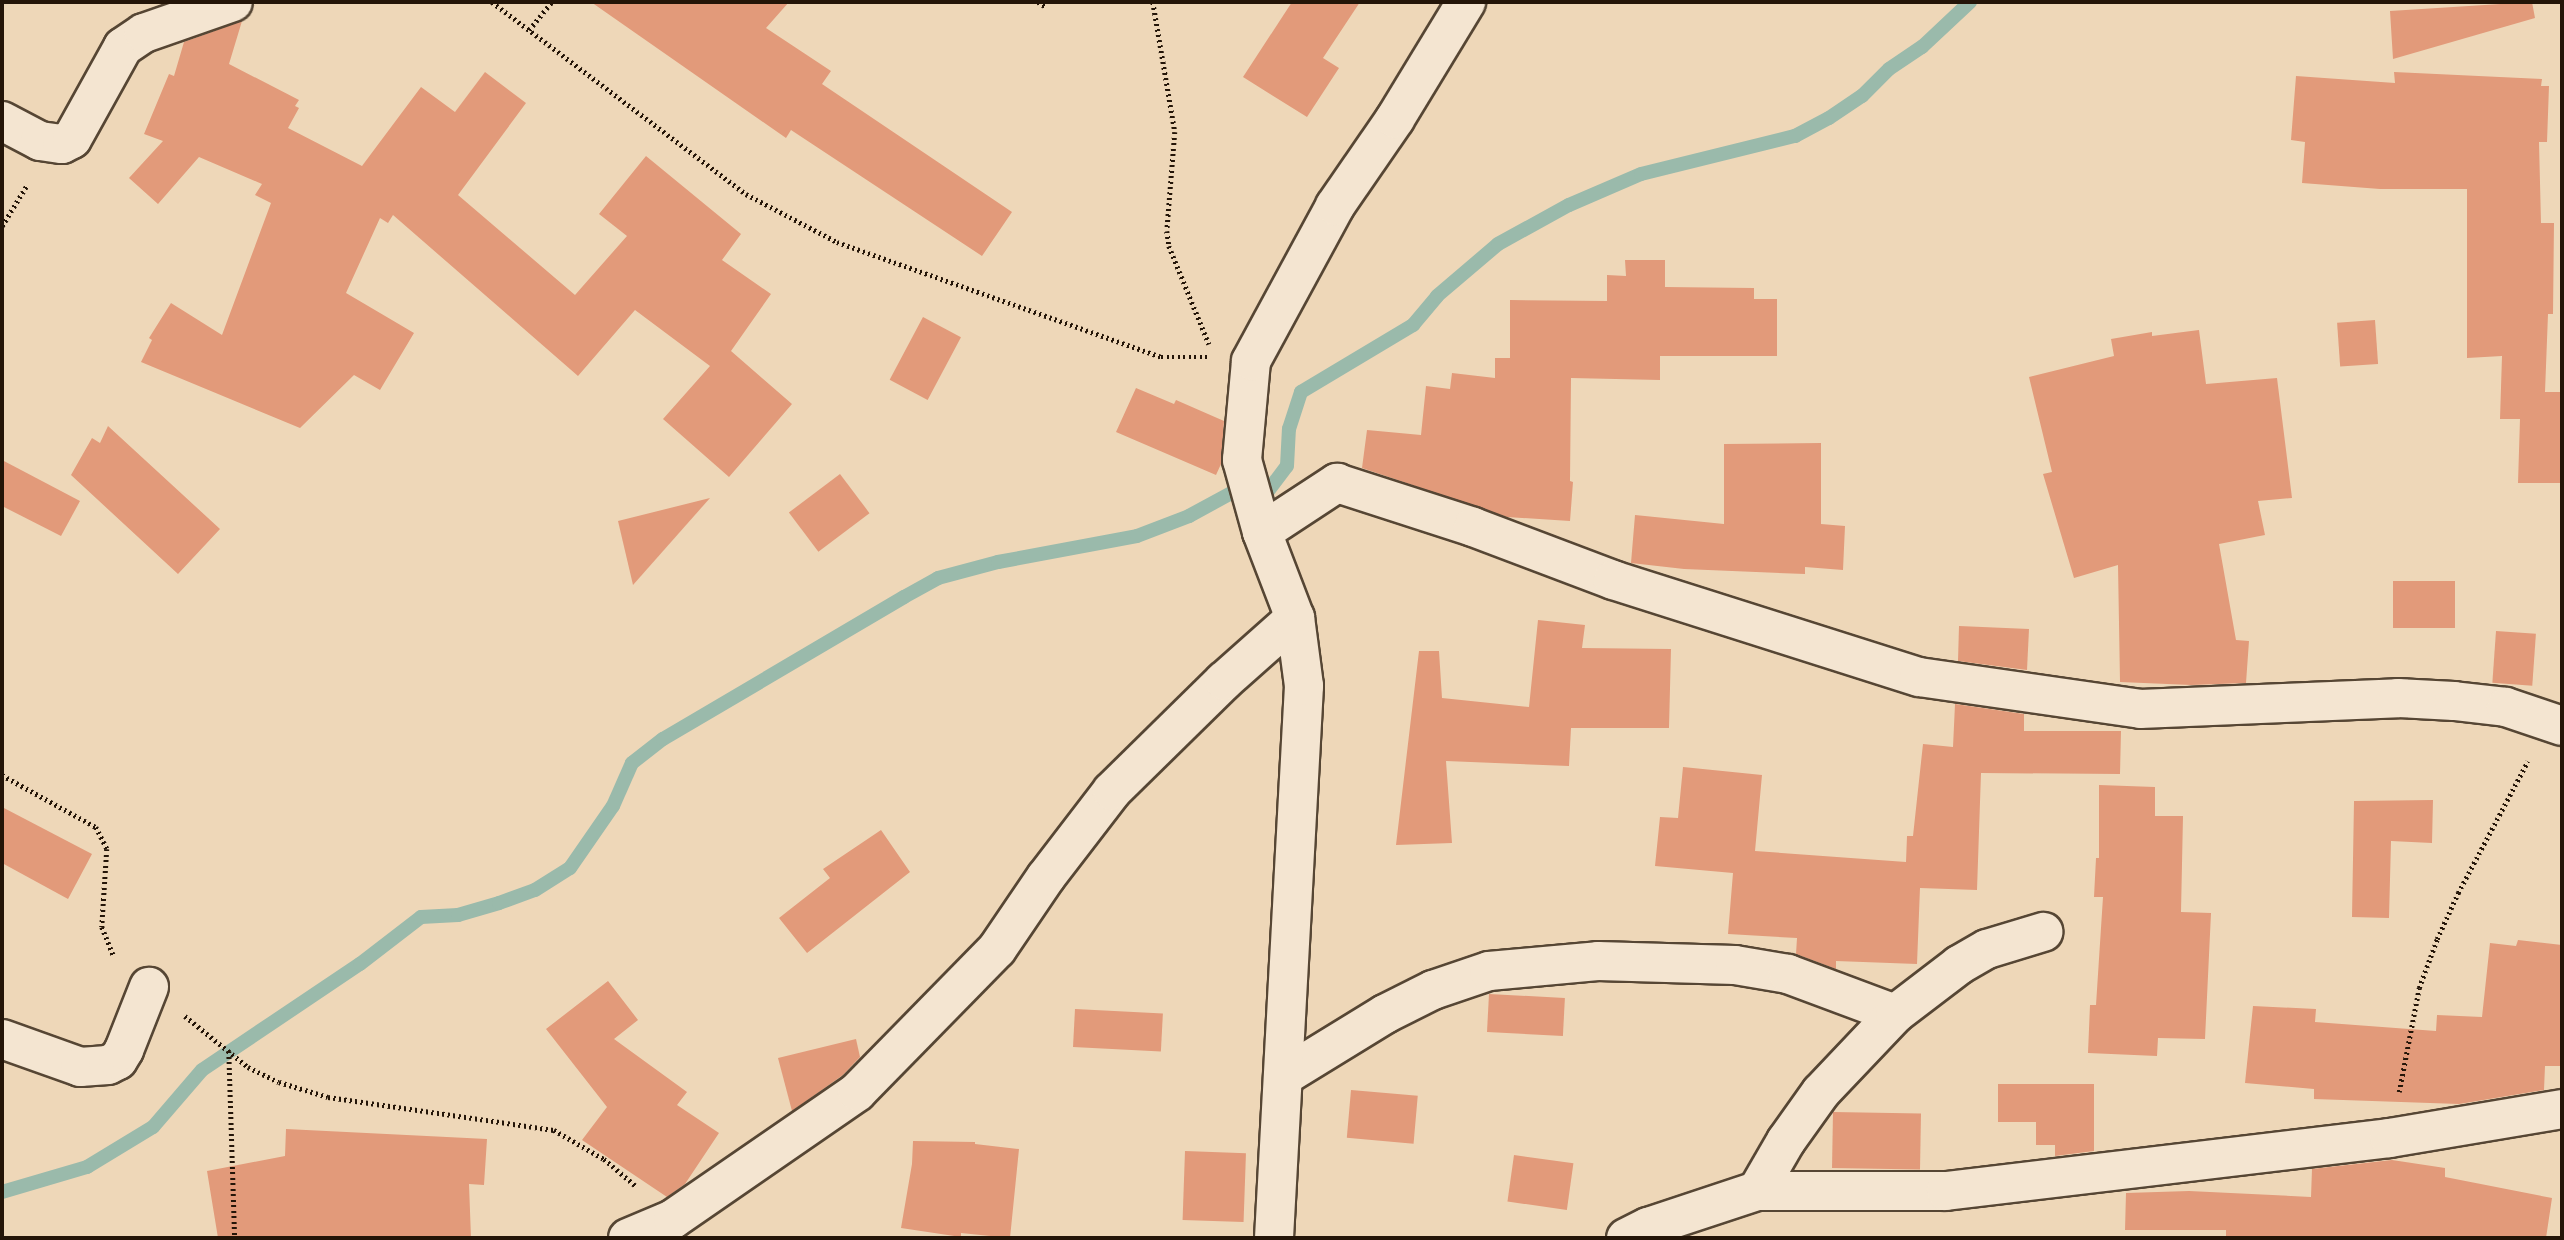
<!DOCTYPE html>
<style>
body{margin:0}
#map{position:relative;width:2564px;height:1240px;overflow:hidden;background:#eed7b8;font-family:"IM FELL Great Primer",serif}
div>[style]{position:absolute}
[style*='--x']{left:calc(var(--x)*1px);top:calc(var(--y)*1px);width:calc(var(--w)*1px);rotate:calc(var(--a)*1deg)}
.stream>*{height:14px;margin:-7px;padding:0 7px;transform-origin:7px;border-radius:7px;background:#9abaab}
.building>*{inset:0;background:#e29a7a;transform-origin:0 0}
.path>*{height:4.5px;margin-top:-2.25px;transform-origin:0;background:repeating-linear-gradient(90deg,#241508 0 2px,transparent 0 5.5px)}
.roads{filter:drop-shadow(2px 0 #564634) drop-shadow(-2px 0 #564634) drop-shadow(0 2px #564634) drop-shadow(0 -2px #564634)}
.minor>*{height:38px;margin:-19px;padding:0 19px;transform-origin:19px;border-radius:19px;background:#f4e5d1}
span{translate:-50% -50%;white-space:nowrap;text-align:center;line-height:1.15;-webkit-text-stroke:7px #f4e5d1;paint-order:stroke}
.frame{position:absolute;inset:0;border:4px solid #241508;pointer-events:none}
</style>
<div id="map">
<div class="stream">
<div style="--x:1268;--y:491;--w:31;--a:-53"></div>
<div style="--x:1287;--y:466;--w:37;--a:-87"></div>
<div style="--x:1289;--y:429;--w:39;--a:-72"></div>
<div style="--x:1301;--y:392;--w:131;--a:-30.9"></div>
<div style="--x:1413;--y:325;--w:38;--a:-50"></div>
<div style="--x:1437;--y:296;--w:80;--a:-40.4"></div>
<div style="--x:1498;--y:244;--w:81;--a:-28.8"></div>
<div style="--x:1569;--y:205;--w:78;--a:-23.3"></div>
<div style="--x:1641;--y:174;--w:159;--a:-13.9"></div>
<div style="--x:1795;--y:136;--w:38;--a:-28"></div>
<div style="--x:1829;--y:118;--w:40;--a:-34"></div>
<div style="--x:1862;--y:96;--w:38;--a:-45"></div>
<div style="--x:1889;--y:69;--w:40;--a:-34"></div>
<div style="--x:1922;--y:47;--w:66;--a:-43.2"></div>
<div style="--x:2;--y:1192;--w:89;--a:-16.4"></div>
<div style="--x:87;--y:1167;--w:77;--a:-31.2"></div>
<div style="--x:153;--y:1127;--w:75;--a:-49.3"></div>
<div style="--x:202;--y:1070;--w:190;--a:-33.9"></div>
<div style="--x:360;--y:964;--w:77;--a:-37.6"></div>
<div style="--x:421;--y:917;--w:37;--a:-3"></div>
<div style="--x:458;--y:915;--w:43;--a:-16.3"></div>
<div style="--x:499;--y:903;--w:38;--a:-20"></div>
<div style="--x:535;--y:890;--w:41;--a:-32.2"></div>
<div style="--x:570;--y:868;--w:75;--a:-55.3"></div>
<div style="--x:613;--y:806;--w:47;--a:-66.2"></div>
<div style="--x:632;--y:763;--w:39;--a:-38"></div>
<div style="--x:663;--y:739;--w:280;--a:-30.5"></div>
<div style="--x:904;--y:597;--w:39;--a:-29"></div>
<div style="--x:938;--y:578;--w:62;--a:-14.9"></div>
<div style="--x:998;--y:562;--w:141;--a:-10.6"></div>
<div style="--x:1137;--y:536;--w:56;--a:-21"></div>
<div style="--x:1189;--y:516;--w:52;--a:-28.5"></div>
</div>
<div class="building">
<div style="clip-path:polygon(591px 2px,789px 2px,766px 28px,831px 71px,822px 84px,1012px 212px,982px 256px,791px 130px,786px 138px)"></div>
<div style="clip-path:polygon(1292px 2px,1360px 2px,1323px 58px,1339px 68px,1307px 117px,1243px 77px)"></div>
<div style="clip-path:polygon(2532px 2px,2535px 18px,2393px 59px,2390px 11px)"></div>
<div style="clip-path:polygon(242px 21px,229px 64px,299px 100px,295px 106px,299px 108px,288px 128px,362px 166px,421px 87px,455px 112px,485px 72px,526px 103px,458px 195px,575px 295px,627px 236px,599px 214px,646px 156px,741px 234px,722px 260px,771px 294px,731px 351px,792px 404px,729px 477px,663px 419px,710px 366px,635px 310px,578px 376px,393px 215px,388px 223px,380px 218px,346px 293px,414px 333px,380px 390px,354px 375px,300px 428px,141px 362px,152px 340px,149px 338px,171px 303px,222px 335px,271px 203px,255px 195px,262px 184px,199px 157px,158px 204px,129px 178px,163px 141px,144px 134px,169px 74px,174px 76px,184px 42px)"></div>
<div style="clip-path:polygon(2394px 72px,2542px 79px,2541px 86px,2549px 86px,2547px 142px,2539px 142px,2541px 223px,2554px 223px,2553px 314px,2548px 314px,2545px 392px,2562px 392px,2562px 483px,2518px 483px,2520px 419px,2500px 419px,2502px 356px,2467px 358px,2467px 189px,2380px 189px,2302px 183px,2305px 142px,2291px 140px,2296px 76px,2395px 83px)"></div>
<div style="clip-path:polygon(1625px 260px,1665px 260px,1665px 287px,1754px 288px,1754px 299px,1777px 299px,1777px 356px,1660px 356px,1660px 380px,1571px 378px,1570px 481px,1573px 482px,1570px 521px,1507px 517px,1362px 468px,1367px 430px,1421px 435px,1426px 386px,1450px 389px,1452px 373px,1495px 378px,1495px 358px,1510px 358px,1510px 300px,1607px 301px,1607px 275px,1626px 276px)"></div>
<div style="left:923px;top:317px;width:43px;height:71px;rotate:28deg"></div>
<div style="left:2375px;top:320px;width:44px;height:38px;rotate:86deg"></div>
<div style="clip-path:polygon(2199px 330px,2206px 384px,2277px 378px,2292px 498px,2258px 501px,2265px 535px,2219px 544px,2236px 640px,2249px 641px,2246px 683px,2191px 685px,2120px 682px,2118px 565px,2074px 578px,2043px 474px,2052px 472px,2029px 377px,2114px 356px,2111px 339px,2152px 332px,2152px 336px)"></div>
<div style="clip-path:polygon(1136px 388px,1174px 404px,1176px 400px,1224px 421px,1221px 464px,1216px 475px,1116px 432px)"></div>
<div style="clip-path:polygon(108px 426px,220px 529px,178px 574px,71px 475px,92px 438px,100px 443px)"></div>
<div style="clip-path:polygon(1821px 443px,1821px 524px,1845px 526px,1843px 570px,1805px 567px,1805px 574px,1684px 569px,1631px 563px,1635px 515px,1724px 524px,1724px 444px)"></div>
<div style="clip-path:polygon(2px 460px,80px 501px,61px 536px,2px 506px)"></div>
<div style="left:840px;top:474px;width:49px;height:64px;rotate:53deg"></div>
<div style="clip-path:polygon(710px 498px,633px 585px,618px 521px)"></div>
<div style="left:2393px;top:581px;width:62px;height:47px"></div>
<div style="clip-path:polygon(1538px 620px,1585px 625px,1582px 648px,1671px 649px,1669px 728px,1571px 728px,1569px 766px,1446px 761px,1452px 843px,1396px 845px,1419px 651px,1439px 651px,1442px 698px,1529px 707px)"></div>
<div style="clip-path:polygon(1959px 626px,2029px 629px,2027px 670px,1958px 661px)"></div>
<div style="left:2496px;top:631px;width:40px;height:52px;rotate:4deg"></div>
<div style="clip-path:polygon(1955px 704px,2024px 714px,2024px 731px,2121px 731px,2120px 774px,1981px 773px,1977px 890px,1920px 888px,1917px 964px,1836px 961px,1836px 969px,1796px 954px,1797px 938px,1728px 934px,1733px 873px,1655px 866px,1660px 817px,1678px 818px,1683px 767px,1762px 775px,1755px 851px,1906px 862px,1907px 836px,1913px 836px,1923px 744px,1953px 747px)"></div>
<div style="clip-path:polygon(2099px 785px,2155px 787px,2155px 816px,2183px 816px,2181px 912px,2211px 913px,2205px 1039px,2158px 1038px,2157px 1056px,2088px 1053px,2090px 1005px,2096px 1005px,2103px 897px,2094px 897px,2096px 858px,2099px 858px)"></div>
<div style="clip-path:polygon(2433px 800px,2432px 843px,2391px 841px,2389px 918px,2352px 917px,2354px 801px)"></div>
<div style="clip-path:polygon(2px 807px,92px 854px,68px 899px,2px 863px)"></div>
<div style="clip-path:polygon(881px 830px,910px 872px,807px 953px,779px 918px,830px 878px,823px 869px)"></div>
<div style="clip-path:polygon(2518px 940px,2562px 945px,2560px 1066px,2545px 1066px,2544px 1090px,2459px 1104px,2314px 1099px,2314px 1089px,2245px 1083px,2253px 1006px,2316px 1009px,2315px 1022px,2436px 1031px,2437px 1015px,2482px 1017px,2490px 943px,2516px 946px)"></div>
<div style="clip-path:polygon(608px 981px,638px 1020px,614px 1039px,687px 1092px,677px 1105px,719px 1133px,685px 1184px,667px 1197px,582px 1140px,607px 1107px,546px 1029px)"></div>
<div style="left:1489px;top:994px;width:76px;height:38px;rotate:3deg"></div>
<div style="left:1075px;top:1009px;width:88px;height:38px;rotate:3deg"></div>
<div style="clip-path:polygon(856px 1039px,860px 1057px,843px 1075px,792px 1111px,778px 1058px)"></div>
<div style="clip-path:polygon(1998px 1084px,2094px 1084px,2094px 1151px,2055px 1156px,2055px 1145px,2036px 1145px,2036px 1122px,1998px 1122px)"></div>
<div style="left:1351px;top:1090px;width:67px;height:48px;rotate:5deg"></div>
<div style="left:1833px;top:1112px;width:88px;height:56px;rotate:1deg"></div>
<div style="clip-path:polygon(286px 1129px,487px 1139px,484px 1185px,469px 1184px,471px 1238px,218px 1238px,207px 1171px,285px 1156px)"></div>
<div style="clip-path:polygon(913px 1141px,975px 1142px,975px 1144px,1019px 1149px,1010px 1238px,961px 1233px,961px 1237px,901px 1228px,912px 1164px)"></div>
<div style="left:1185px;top:1151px;width:61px;height:69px;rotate:2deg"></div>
<div style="left:1514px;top:1155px;width:60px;height:47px;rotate:8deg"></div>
<div style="clip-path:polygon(2392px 1160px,2445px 1168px,2445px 1177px,2552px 1198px,2546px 1238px,2267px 1238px,2226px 1237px,2226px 1230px,2125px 1230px,2126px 1193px,2189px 1191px,2311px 1197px,2312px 1169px)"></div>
</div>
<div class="path">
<div style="--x:492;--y:2;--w:318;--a:37.1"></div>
<div style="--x:746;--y:194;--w:103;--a:27.8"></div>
<div style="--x:837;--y:242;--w:344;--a:19.5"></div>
<div style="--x:1161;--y:357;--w:46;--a:0"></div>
<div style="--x:1038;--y:2;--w:9;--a:32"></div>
<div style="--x:1153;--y:2;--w:132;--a:80.4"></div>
<div style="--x:1175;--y:132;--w:99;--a:94.6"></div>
<div style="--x:1167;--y:231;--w:15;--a:82"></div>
<div style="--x:1169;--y:246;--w:106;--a:67.8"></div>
<div style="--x:529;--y:30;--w:36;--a:-51"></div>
<div style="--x:2;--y:226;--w:48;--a:-58.6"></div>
<div style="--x:2;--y:775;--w:107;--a:29"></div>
<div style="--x:96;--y:827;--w:25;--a:63"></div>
<div style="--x:107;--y:849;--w:78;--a:93.7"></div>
<div style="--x:102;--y:927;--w:32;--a:68"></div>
<div style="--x:185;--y:1016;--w:81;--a:39"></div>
<div style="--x:248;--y:1067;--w:34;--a:26"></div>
<div style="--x:279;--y:1082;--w:51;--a:17"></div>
<div style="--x:328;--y:1097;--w:228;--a:8.3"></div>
<div style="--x:554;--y:1130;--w:58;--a:30.1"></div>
<div style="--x:604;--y:1159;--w:43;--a:40.3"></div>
<div style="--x:229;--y:1051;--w:187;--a:88.2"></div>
<div style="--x:2399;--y:1092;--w:106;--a:-79.1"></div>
<div style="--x:2419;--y:988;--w:52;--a:-69.8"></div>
<div style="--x:2437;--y:939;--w:51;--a:-65.5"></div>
<div style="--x:2458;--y:893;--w:149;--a:-62.1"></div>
</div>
<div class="roads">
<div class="minor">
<div style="--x:2;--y:121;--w:43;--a:27.8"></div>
<div style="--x:40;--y:141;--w:22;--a:8"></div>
<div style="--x:62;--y:144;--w:11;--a:-27"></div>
<div style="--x:72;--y:139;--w:105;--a:-61"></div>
<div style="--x:123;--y:47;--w:25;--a:-34"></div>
<div style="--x:144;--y:33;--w:94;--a:-19.2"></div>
<div style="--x:1262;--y:532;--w:90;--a:-33.2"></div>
<div style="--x:1337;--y:483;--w:143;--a:17.9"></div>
<div style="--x:1473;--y:527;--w:150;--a:20.7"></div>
<div style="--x:1613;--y:580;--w:321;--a:17.6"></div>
<div style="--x:1919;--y:677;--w:223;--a:8.2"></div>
<div style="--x:2140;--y:709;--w:258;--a:-2.4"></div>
<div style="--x:2398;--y:698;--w:56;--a:3.1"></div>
<div style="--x:2454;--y:701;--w:52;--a:6.6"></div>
<div style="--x:2506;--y:707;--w:59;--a:18.7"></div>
<div style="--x:2;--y:1039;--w:83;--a:19.7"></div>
<div style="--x:80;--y:1067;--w:28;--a:-4"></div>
<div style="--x:108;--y:1065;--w:11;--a:-27"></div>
<div style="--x:118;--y:1060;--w:12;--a:-59"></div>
<div style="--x:124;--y:1050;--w:68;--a:-68.4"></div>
<div style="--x:1284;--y:1076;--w:119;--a:-31.5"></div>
<div style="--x:1385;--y:1014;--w:54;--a:-26.6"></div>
<div style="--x:1433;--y:990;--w:59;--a:-18.7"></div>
<div style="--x:1489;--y:971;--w:109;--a:-5.2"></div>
<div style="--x:1598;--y:961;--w:137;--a:1.7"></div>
<div style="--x:1735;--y:965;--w:54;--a:9.6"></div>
<div style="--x:1788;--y:974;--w:114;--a:20.5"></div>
<div style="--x:1757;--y:1191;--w:58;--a:-59.9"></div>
<div style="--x:1786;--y:1141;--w:60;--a:-54.5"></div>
<div style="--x:1821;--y:1092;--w:108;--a:-46.5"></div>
<div style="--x:1895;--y:1014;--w:81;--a:-37.4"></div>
<div style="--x:1959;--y:965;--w:32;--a:-30"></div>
<div style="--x:1987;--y:949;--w:59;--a:-16.9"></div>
<div style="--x:628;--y:1238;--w:49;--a:-22.9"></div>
<div style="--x:673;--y:1219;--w:224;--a:-34.6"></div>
<div style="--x:857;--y:1092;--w:200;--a:-45.6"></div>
<div style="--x:997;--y:949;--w:87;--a:-55.8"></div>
<div style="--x:1046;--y:877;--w:108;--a:-52.5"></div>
<div style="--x:1112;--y:791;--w:157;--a:-44.5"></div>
<div style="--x:1224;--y:681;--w:95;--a:-41.6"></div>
<div style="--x:1274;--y:1238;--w:553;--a:-86.89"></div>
<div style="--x:1304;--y:686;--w:69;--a:-97.5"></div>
<div style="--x:1295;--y:618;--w:92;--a:-111"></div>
<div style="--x:1262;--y:532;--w:75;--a:-105.5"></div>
<div style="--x:1242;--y:460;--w:99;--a:-84.8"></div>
<div style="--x:1251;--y:361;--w:176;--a:-61.5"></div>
<div style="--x:1335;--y:206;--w:106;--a:-55.4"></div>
<div style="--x:1395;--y:119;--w:137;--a:-58.7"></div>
<div style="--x:1626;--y:1238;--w:25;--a:-27"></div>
<div style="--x:1648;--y:1227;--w:115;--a:-18.3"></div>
<div style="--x:1757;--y:1191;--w:189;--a:0"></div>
<div style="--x:1946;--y:1191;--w:446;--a:-6.8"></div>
<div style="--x:2389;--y:1138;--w:175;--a:-9.5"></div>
</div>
</div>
<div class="frame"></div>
</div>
